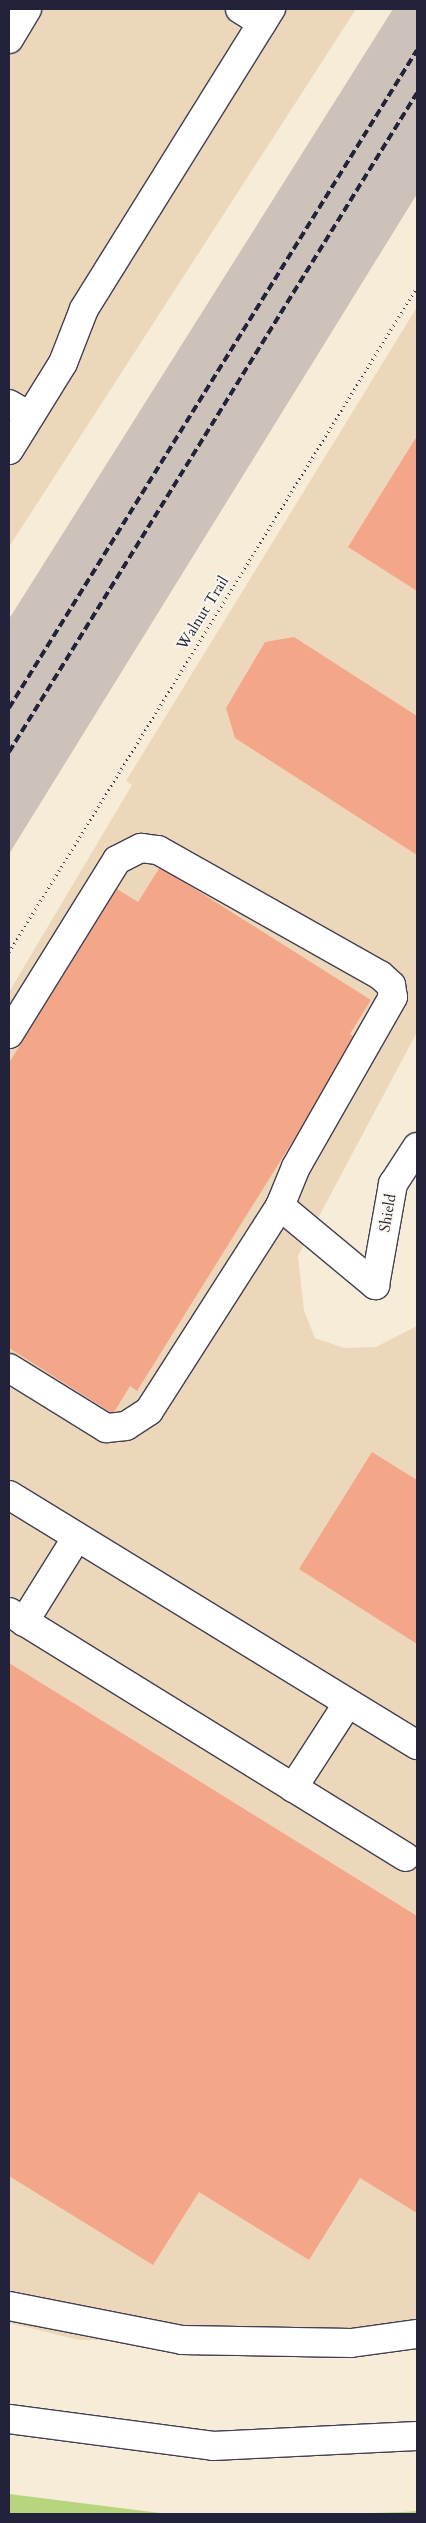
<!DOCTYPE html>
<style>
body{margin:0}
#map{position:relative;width:426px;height:2523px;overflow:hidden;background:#f6ecd7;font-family:Cardo,serif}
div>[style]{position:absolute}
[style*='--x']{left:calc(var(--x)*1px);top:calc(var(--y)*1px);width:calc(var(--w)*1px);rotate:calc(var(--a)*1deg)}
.built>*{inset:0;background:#edd7bb}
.industrial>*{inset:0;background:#ccc2b9}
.green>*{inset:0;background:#b6d57c}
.building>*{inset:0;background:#f4a788}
.path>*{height:3px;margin-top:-1.5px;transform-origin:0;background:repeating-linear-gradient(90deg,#424052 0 1px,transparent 0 5px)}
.roads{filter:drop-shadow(1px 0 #424052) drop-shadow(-1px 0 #424052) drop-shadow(0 1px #424052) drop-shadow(0 -1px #424052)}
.minor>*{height:28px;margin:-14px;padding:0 14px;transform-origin:14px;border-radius:14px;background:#fff}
.rail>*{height:4px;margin-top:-2px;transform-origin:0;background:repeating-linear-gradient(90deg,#22223b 0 8px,transparent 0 12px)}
span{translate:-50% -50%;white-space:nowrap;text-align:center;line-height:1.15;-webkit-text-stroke:4px #fbf7ec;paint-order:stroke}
.street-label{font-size:15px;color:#22223b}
.frame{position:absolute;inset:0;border:10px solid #22223b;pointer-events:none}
</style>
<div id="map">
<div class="built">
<div style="clip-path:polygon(9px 9px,356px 9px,9px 547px)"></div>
<div style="clip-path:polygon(417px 307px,417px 1032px,298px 1256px,304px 1311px,315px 1338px,344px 1348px,376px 1347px,417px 1326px,417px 2342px,79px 2340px,9px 2323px,9px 992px,132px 785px,126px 781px)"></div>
</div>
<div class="industrial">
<div style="clip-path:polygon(393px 9px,417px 9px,417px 194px,9px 854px,9px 619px)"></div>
</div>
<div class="green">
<div style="clip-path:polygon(9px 2494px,168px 2514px,9px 2514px)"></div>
<div style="clip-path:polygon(417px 2511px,417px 2514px,339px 2514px,404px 2512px)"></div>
</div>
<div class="building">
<div style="clip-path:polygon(417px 436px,417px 591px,348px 547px)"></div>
<div style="clip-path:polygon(294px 637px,417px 716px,417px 855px,235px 738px,226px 708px,265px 642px)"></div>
<div style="clip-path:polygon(160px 867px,371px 1000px,350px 1034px,357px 1038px,137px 1391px,130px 1386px,113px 1414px,9px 1348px,9px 1063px,117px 889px,138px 902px)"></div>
<div style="clip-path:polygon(372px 1452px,417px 1480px,417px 1644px,299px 1569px)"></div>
<div style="clip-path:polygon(9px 1663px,417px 1916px,417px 2213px,360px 2178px,309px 2260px,199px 2192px,153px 2265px,9px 2176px)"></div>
</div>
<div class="path">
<div style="--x:9;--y:952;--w:780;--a:-58.47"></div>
</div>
<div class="roads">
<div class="minor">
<div style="--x:240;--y:9;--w:26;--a:32"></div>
<div style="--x:9;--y:39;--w:35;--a:-59"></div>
<div style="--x:9;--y:404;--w:24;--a:30"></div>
<div style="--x:9;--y:450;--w:102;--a:-58.2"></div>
<div style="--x:63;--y:363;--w:58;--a:-68.7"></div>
<div style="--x:84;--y:309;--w:354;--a:-58.1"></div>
<div style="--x:9;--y:1034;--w:205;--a:-58.2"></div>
<div style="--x:117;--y:860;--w:27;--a:-27"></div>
<div style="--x:141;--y:848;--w:17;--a:7"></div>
<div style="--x:158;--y:850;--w:255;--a:29.4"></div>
<div style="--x:380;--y:975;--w:15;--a:42"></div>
<div style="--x:391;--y:985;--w:12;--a:81"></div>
<div style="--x:393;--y:997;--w:196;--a:119.7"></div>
<div style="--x:296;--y:1167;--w:42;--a:112.3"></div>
<div style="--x:280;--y:1206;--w:243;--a:122.6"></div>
<div style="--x:149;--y:1411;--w:27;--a:147"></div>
<div style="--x:126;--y:1426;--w:20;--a:174"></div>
<div style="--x:106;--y:1428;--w:114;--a:-148.3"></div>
<div style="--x:280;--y:1206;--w:124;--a:39.7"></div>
<div style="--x:375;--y:1285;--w:103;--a:-79.9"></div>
<div style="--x:393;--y:1184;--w:44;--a:-57"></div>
<div style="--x:9;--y:1495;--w:479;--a:31.5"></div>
<div style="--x:9;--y:1612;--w:466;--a:31.7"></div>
<div style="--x:24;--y:1622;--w:100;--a:-58.1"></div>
<div style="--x:293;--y:1788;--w:101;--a:-57.1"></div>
<div style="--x:9;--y:2306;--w:176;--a:11.1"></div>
<div style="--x:182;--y:2340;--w:169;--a:1"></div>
<div style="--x:351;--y:2343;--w:67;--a:-7.8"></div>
<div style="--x:9;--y:2419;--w:206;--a:7.5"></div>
<div style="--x:213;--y:2446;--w:204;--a:-2.8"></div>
</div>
</div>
<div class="rail">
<div style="--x:9;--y:708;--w:774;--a:-58.2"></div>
<div style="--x:9;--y:752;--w:775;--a:-58.24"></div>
</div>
<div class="street-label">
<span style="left:203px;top:613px;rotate:-58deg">Walnut Trail</span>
<span style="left:388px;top:1213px;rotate:-80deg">Shield</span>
</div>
<div class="frame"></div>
</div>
